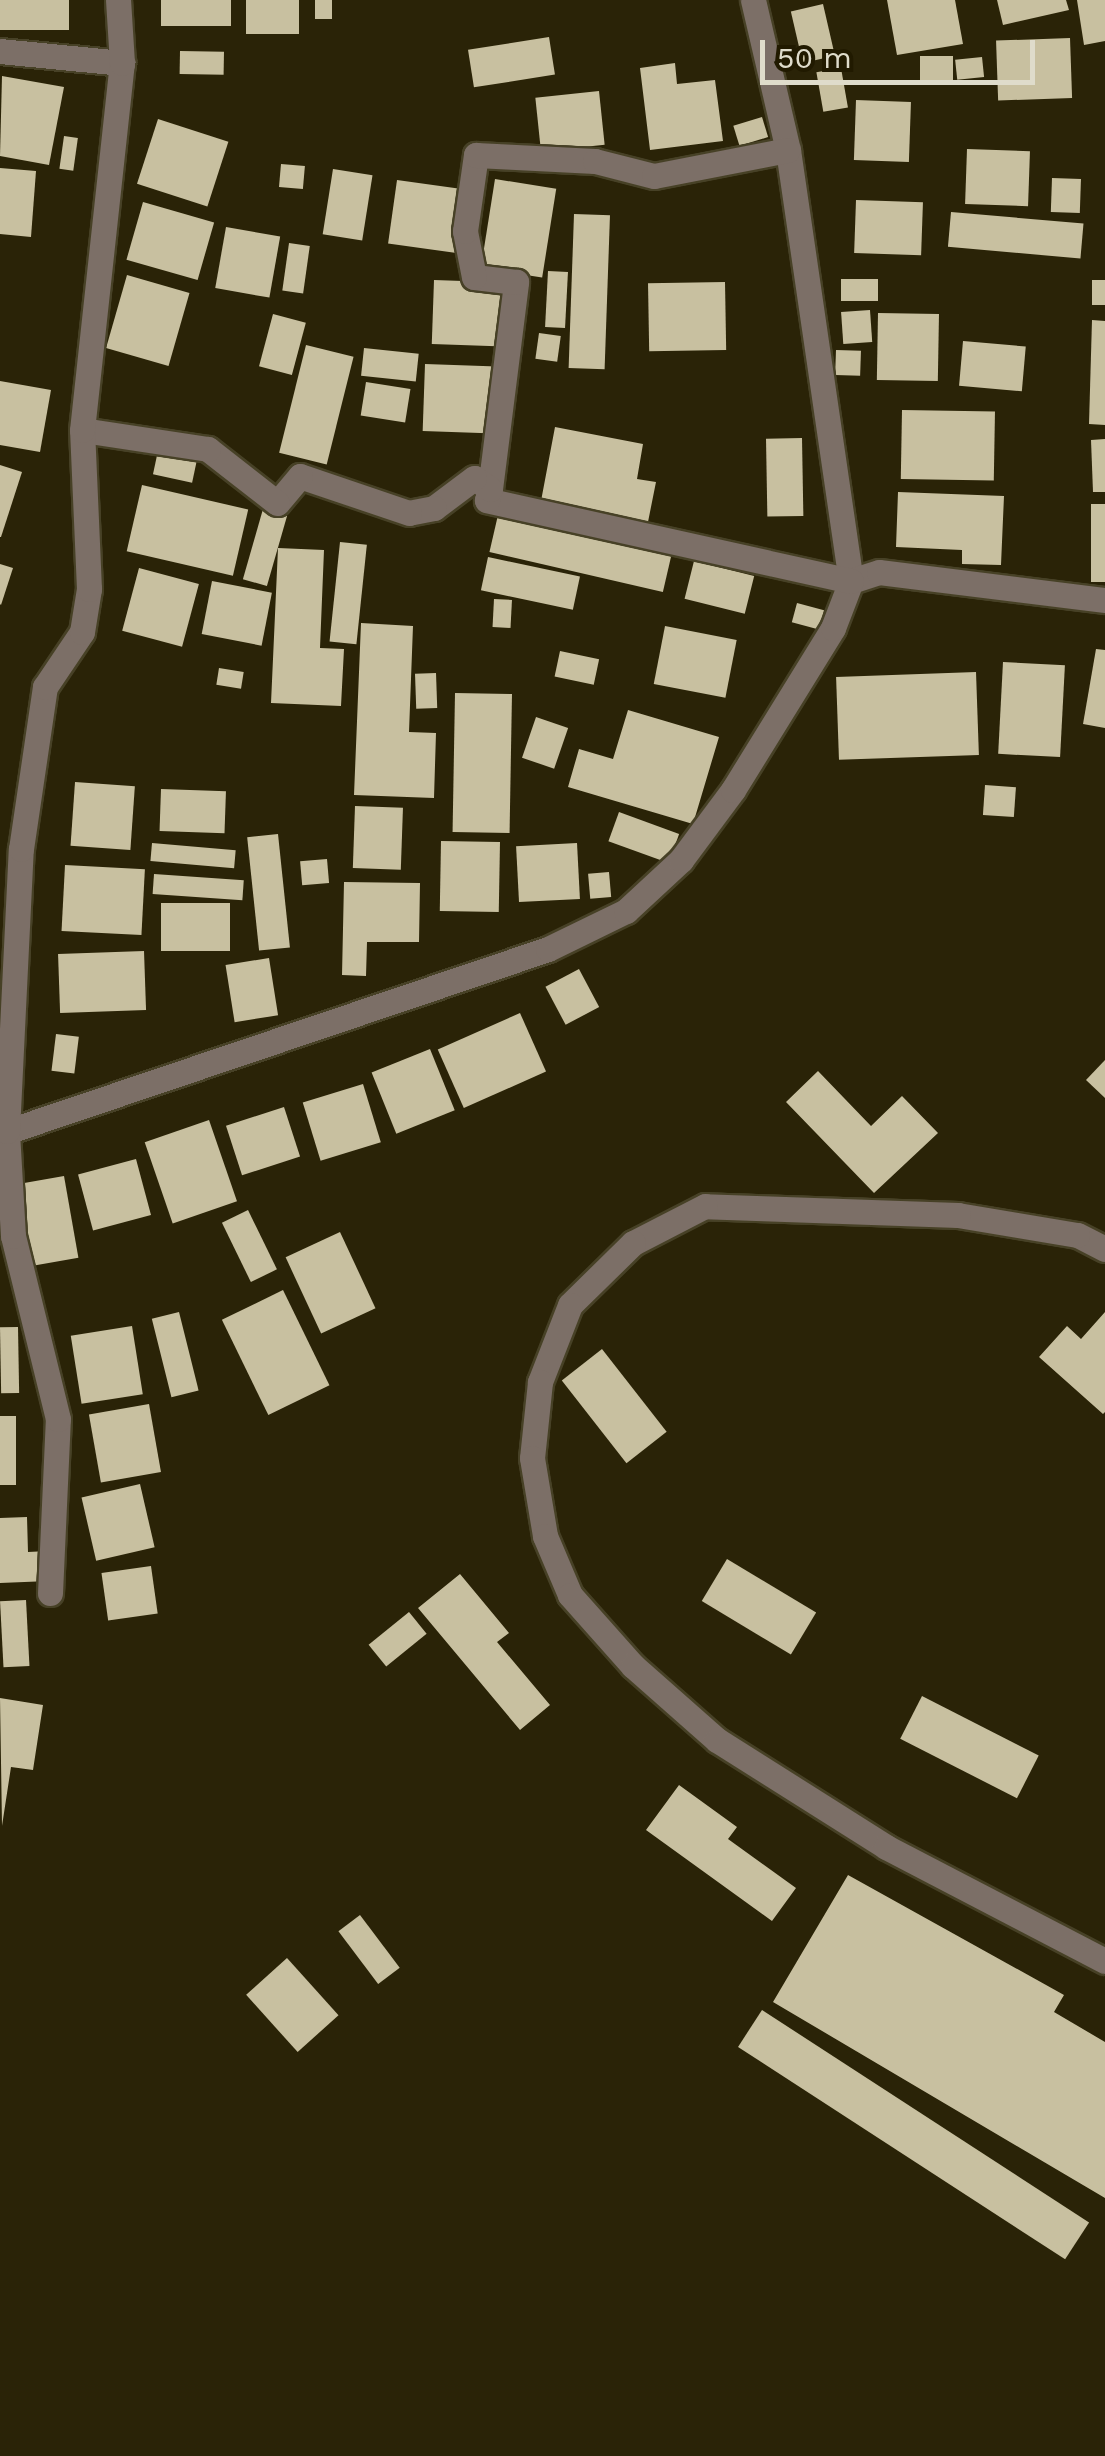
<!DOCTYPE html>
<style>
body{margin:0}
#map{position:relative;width:1105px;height:2456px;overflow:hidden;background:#2a2307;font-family:"Work Sans",sans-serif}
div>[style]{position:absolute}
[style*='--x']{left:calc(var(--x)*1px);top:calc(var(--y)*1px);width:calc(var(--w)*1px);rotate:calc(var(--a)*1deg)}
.building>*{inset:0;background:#c8c0a0;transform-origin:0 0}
.roads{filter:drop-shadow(2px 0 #474126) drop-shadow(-2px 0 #474126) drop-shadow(0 2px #474126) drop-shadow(0 -2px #474126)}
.minor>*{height:25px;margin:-12.5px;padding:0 12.5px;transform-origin:12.5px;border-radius:12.5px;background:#7c6f67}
span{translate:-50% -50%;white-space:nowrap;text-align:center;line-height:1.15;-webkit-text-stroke:10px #211a00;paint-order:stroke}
.scale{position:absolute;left:760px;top:40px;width:275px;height:45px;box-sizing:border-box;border:5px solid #dfdccb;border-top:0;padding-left:12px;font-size:30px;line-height:35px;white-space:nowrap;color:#dfdccb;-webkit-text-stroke:8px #211a00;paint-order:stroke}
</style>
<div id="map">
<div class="building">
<div style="left:0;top:0;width:69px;height:30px"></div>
<div style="left:161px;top:0;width:70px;height:26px"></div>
<div style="left:246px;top:0;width:53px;height:34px"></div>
<div style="left:315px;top:0;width:17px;height:19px"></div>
<div style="clip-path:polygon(887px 0,955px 0,963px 44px,897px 55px)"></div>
<div style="clip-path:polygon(997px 0,1066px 0,1069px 10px,1003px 25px)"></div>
<div style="clip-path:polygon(1077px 0,1105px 0,1105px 41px,1084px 45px)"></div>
<div style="left:823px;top:4px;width:53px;height:33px;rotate:77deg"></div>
<div style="left:549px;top:37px;width:38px;height:82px;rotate:81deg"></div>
<div style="left:1070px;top:38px;width:60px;height:74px;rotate:88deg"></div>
<div style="left:180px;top:51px;width:44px;height:23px;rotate:1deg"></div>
<div style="left:920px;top:56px;width:33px;height:27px"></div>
<div style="left:982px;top:57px;width:20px;height:27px;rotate:84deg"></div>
<div style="clip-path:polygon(675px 63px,677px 84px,715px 80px,723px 141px,650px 150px,640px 68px)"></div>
<div style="left:841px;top:68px;width:40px;height:25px;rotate:80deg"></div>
<div style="clip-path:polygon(2px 76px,64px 87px,49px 165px,0 156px)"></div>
<div style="left:599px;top:91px;width:54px;height:64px;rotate:84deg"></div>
<div style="left:856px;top:100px;width:55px;height:60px;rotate:2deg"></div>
<div style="left:762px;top:117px;width:21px;height:30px;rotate:73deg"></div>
<div style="left:158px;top:119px;width:74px;height:68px;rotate:18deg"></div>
<div style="left:64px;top:136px;width:14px;height:33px;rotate:8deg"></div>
<div style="left:967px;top:149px;width:63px;height:55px;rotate:2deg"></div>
<div style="left:281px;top:164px;width:24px;height:23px;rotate:5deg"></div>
<div style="clip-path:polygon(0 168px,36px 171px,31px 237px,0 234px)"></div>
<div style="left:333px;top:169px;width:40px;height:66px;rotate:9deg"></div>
<div style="left:1052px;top:178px;width:29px;height:34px;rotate:2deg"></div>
<div style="left:495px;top:179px;width:62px;height:90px;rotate:9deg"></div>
<div style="left:397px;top:180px;width:69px;height:64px;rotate:8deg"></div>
<div style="left:856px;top:200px;width:67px;height:53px;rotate:2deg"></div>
<div style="left:143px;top:202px;width:74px;height:60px;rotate:16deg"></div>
<div style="left:951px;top:212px;width:133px;height:35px;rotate:5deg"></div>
<div style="left:574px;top:214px;width:36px;height:154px;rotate:2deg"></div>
<div style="left:226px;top:227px;width:55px;height:62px;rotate:10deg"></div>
<div style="left:289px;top:243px;width:21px;height:48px;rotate:8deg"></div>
<div style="left:548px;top:271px;width:20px;height:56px;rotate:3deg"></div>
<div style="left:127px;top:275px;width:65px;height:76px;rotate:16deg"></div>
<div style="left:841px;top:279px;width:37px;height:22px"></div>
<div style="left:434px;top:280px;width:72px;height:64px;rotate:2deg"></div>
<div style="left:1092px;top:280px;width:13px;height:25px"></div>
<div style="left:725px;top:282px;width:68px;height:77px;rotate:89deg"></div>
<div style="left:870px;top:310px;width:32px;height:29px;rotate:86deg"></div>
<div style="left:878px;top:313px;width:61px;height:67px;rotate:1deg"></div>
<div style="left:273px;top:314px;width:34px;height:54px;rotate:15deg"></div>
<div style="clip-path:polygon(1092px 320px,1105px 321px,1105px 425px,1089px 424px)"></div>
<div style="left:539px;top:333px;width:22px;height:26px;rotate:8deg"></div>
<div style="left:963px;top:341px;width:63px;height:45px;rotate:5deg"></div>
<div style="left:306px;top:345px;width:49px;height:111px;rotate:14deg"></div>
<div style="left:364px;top:348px;width:55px;height:28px;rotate:6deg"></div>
<div style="left:836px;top:350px;width:25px;height:25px;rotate:2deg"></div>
<div style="left:425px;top:364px;width:72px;height:67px;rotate:2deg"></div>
<div style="clip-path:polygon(0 381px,51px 390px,40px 452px,0 445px)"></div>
<div style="left:366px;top:382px;width:45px;height:34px;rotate:9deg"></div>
<div style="left:902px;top:410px;width:93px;height:69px;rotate:1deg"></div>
<div style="clip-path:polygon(555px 427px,643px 444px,637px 479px,656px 482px,648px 522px,541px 501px)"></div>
<div style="left:802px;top:438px;width:78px;height:36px;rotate:89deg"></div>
<div style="clip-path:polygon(1105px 439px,1105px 492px,1093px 492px,1091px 440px)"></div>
<div style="left:159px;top:446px;width:40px;height:29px;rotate:12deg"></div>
<div style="clip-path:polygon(0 465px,22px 472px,1px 537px,0 537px)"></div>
<div style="left:142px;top:485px;width:109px;height:68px;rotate:13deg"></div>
<div style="clip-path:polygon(898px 492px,1004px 496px,1001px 565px,962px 564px,962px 550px,896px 547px)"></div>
<div style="left:1105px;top:504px;width:78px;height:14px;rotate:90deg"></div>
<div style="left:263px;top:509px;width:25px;height:73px;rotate:16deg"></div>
<div style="left:498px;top:515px;width:178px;height:38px;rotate:13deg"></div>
<div style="left:340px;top:542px;width:27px;height:100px;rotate:6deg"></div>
<div style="clip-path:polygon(278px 548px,324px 550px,320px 648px,344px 649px,341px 706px,271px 703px)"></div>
<div style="left:488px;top:557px;width:94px;height:34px;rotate:12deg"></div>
<div style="left:694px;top:561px;width:62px;height:39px;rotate:14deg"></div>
<div style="clip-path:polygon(0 564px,13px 568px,1px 605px,0 604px)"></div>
<div style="left:139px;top:568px;width:62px;height:65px;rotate:15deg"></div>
<div style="left:212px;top:581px;width:61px;height:54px;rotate:11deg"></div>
<div style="left:494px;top:599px;width:18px;height:28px;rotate:3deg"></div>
<div style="left:797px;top:603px;width:28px;height:20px;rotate:15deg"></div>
<div style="clip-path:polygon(361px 623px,413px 626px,409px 732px,436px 733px,434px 798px,354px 795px)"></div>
<div style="left:665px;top:626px;width:73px;height:59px;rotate:11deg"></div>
<div style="clip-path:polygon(1096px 649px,1105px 650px,1105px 728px,1083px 724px)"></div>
<div style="left:560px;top:651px;width:40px;height:26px;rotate:12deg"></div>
<div style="left:1003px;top:662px;width:62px;height:92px;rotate:3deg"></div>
<div style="left:219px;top:668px;width:25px;height:17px;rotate:9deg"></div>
<div style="left:976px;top:672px;width:83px;height:140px;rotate:88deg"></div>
<div style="left:436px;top:673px;width:35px;height:21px;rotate:88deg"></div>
<div style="left:455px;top:693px;width:57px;height:139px;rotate:1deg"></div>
<div style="clip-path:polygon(628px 710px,719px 737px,693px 824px,568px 787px,579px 749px,613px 759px)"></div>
<div style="left:536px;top:717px;width:34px;height:43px;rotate:19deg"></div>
<div style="left:75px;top:782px;width:60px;height:64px;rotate:4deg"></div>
<div style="left:985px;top:785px;width:31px;height:30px;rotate:4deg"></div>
<div style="left:161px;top:789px;width:65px;height:42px;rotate:2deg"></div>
<div style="left:355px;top:806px;width:48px;height:62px;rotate:2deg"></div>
<div style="left:619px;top:812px;width:64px;height:31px;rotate:20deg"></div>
<div style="left:278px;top:834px;width:114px;height:31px;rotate:84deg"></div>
<div style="left:441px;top:841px;width:59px;height:70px;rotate:1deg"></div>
<div style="left:152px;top:843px;width:84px;height:18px;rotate:5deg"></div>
<div style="left:577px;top:843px;width:56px;height:61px;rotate:87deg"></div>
<div style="left:327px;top:859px;width:24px;height:27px;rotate:85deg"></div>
<div style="left:65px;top:865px;width:80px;height:66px;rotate:3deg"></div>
<div style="left:609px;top:872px;width:25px;height:21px;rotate:85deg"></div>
<div style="left:154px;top:874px;width:90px;height:20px;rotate:4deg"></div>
<div style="clip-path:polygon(344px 882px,420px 883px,419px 942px,367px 942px,366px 976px,342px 975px)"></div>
<div style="left:230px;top:903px;width:48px;height:69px;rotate:90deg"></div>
<div style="left:144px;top:951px;width:59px;height:86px;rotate:88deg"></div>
<div style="left:269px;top:958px;width:58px;height:44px;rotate:81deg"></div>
<div style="left:579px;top:969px;width:43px;height:38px;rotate:62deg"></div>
<div style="left:520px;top:1013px;width:64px;height:90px;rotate:66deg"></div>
<div style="left:56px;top:1034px;width:23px;height:37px;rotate:7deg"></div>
<div style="left:430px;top:1049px;width:66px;height:63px;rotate:68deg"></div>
<div style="clip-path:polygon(1105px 1060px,1105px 1098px,1086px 1080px)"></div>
<div style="clip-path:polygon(818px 1071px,871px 1126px,902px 1096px,938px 1133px,874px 1193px,786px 1102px)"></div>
<div style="left:363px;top:1084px;width:61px;height:63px;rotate:73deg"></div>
<div style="left:284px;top:1107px;width:52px;height:61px;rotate:72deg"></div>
<div style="left:209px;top:1120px;width:86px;height:68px;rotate:71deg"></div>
<div style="left:136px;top:1159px;width:58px;height:60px;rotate:75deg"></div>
<div style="left:64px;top:1176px;width:83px;height:52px;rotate:80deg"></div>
<div style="left:248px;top:1210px;width:66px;height:29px;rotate:64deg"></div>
<div style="left:340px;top:1232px;width:84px;height:60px;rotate:65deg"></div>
<div style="left:283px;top:1290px;width:106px;height:68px;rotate:64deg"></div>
<div style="left:179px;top:1312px;width:81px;height:28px;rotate:76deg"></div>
<div style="clip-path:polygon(1105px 1312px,1105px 1412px,1103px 1414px,1039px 1357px,1067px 1326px,1081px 1339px)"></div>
<div style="left:132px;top:1326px;width:69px;height:62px;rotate:81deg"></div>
<div style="left:18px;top:1327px;width:66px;height:18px;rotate:89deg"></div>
<div style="left:602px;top:1349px;width:105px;height:51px;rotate:52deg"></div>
<div style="left:149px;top:1404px;width:69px;height:61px;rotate:80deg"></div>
<div style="left:0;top:1416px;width:16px;height:69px"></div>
<div style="left:140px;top:1484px;width:65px;height:60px;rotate:77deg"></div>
<div style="clip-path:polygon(27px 1517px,28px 1552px,48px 1551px,49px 1581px,0 1583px,0 1518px)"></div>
<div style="left:727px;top:1559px;width:104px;height:49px;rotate:31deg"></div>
<div style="left:151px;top:1566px;width:48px;height:50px;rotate:82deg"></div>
<div style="clip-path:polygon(460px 1574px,509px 1633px,497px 1642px,550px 1705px,520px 1730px,418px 1608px)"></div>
<div style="left:26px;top:1600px;width:66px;height:26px;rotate:87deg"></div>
<div style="left:409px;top:1612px;width:28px;height:52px;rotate:51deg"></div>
<div style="left:922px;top:1696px;width:131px;height:48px;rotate:27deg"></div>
<div style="clip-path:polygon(0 1698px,43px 1705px,33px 1770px,11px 1767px,2px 1826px)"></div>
<div style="clip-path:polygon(679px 1785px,737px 1827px,728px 1839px,796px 1888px,772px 1921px,646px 1830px)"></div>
<div style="clip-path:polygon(848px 1875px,1064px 1995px,1054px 2012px,1105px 2042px,1105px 2198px,773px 2002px)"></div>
<div style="left:360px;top:1915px;width:66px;height:27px;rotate:53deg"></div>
<div style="left:287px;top:1958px;width:77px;height:55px;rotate:48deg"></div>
<div style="left:762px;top:2010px;width:390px;height:44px;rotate:33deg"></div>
</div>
<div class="roads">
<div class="minor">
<div style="--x:753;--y:0;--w:154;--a:76.9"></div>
<div style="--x:788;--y:150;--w:436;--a:81.7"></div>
<div style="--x:851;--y:581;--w:29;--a:-18"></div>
<div style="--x:879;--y:572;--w:228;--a:7.1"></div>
<div style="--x:0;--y:51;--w:123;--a:5.6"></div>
<div style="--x:490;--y:489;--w:209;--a:-82.8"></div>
<div style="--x:516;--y:282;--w:42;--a:-173.2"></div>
<div style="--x:474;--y:277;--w:47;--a:-101.1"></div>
<div style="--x:465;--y:231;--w:77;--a:-81.8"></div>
<div style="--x:476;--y:155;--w:119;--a:2.9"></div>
<div style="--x:595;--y:161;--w:61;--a:14.3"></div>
<div style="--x:654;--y:176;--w:136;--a:-11"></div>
<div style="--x:0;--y:1134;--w:578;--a:-18.65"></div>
<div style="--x:548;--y:949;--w:87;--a:-26"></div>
<div style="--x:626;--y:911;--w:75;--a:-42.8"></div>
<div style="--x:681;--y:860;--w:87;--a:-53.4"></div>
<div style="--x:733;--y:790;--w:190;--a:-58.3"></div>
<div style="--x:833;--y:628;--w:50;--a:-69"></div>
<div style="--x:851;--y:581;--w:373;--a:-167.5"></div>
<div style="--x:487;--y:500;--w:11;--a:-75"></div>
<div style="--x:490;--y:489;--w:19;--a:-145"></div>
<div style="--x:474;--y:478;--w:50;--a:143.1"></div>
<div style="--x:434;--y:508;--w:25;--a:169"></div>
<div style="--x:409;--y:513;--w:115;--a:-161.3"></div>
<div style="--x:300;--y:476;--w:35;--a:130"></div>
<div style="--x:277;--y:503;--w:88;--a:-142"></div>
<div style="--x:208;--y:449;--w:127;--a:-171.4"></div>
<div style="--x:1105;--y:1249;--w:31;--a:-153"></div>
<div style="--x:1077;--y:1235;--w:121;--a:-170.5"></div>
<div style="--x:958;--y:1215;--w:253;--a:-178"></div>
<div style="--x:705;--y:1206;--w:81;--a:152.8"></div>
<div style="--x:633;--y:1243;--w:88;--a:135.5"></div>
<div style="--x:570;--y:1305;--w:83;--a:111.3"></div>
<div style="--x:540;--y:1382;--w:76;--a:96"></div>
<div style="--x:532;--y:1458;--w:79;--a:80.5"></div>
<div style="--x:545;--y:1536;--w:64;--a:67"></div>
<div style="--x:570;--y:1595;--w:95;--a:48.4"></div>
<div style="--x:633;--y:1666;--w:112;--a:41.4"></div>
<div style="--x:717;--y:1740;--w:200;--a:32.3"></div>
<div style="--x:886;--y:1847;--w:247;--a:27.5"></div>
<div style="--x:50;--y:1593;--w:174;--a:-87.4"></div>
<div style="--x:58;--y:1419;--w:188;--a:-103.8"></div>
<div style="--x:13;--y:1236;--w:105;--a:-93.3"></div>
<div style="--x:7;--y:1131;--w:282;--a:-87.2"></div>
<div style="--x:21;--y:849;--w:164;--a:-81.6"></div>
<div style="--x:45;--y:687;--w:66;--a:-56.1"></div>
<div style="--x:82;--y:632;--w:44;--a:-80.8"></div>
<div style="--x:89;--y:589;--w:159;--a:-92.5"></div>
<div style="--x:82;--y:430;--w:369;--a:-83.8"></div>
<div style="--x:122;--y:63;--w:63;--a:-93.6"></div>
</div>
</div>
<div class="scale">50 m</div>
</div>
